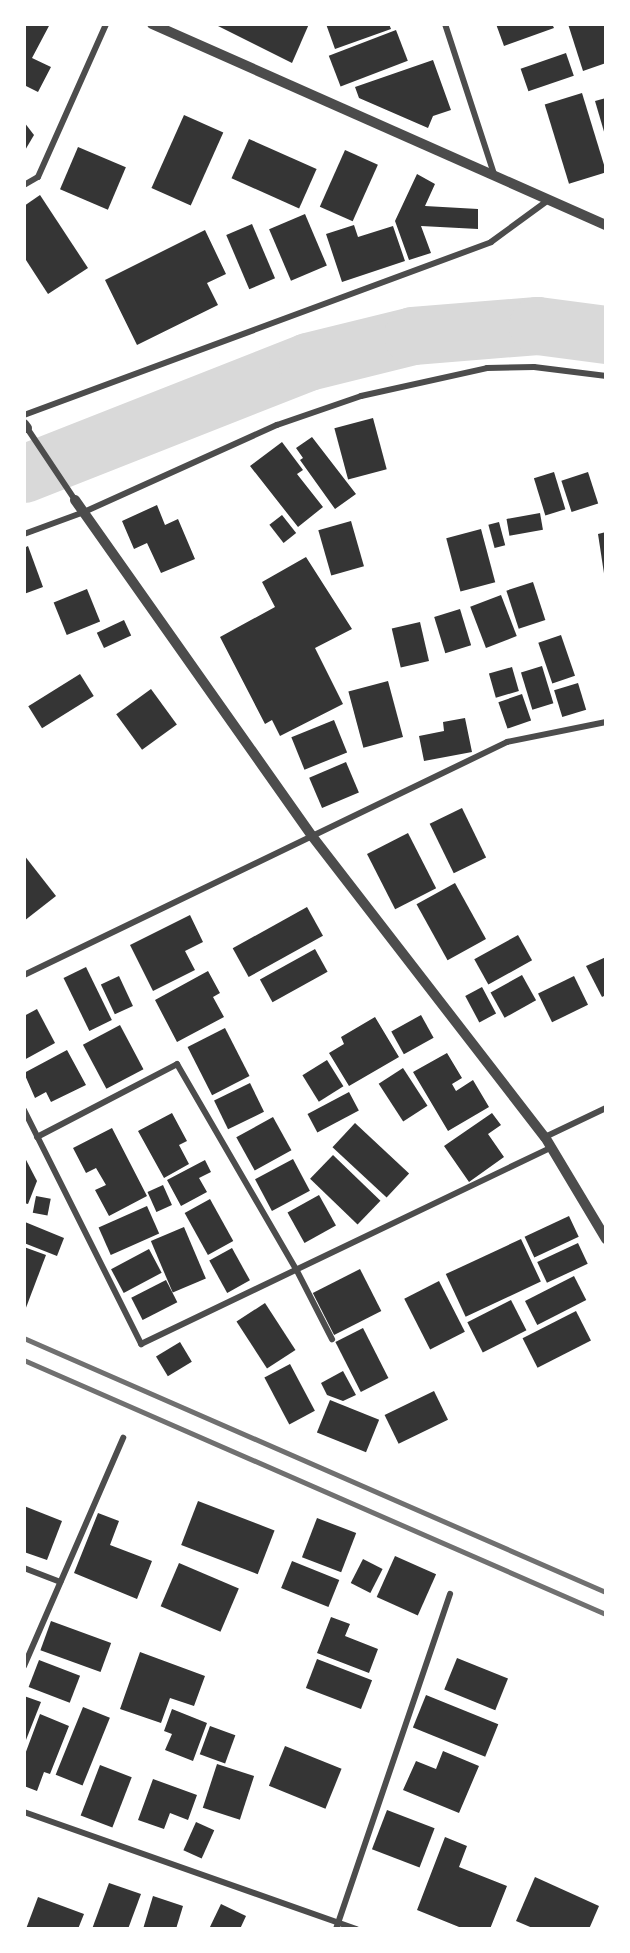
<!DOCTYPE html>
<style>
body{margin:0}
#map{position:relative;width:630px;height:1953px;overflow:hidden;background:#fff;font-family:"Sofia Sans Condensed",sans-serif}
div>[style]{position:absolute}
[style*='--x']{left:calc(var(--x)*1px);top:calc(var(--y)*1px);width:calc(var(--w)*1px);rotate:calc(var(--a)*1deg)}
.river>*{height:58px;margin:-29px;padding:0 29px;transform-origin:29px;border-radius:29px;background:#d9d9d9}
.building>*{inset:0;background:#353535;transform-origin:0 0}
.minor>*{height:6px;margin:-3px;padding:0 3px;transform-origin:3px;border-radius:3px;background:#4c4c4c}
.tertiary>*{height:10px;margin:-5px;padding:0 5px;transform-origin:5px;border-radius:5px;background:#4c4c4c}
.rail>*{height:4.5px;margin:-2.25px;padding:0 2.25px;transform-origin:2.25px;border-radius:2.25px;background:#707070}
span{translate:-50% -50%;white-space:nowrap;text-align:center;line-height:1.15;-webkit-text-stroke:4.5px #fff;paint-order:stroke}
.frame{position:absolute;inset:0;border:26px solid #fff;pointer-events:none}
</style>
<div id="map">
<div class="river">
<div style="--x:24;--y:474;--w:305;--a:-21.5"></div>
<div style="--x:308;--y:362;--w:108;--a:-13.9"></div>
<div style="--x:413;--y:336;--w:125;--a:-4.6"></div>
<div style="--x:538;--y:326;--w:69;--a:7.5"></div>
</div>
<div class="building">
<div style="clip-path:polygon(24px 24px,50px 24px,32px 58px,51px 67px,38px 92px,24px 85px)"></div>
<div style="clip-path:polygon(214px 24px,309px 24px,292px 63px)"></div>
<div style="clip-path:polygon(326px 24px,389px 24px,391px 29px,335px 49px)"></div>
<div style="clip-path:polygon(496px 24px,552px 24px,554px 28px,504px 46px)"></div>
<div style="clip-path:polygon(568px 24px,606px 24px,606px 63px,583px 71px)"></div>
<div style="left:396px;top:30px;width:33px;height:72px;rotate:69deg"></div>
<div style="left:566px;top:53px;width:24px;height:48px;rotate:71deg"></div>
<div style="clip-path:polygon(433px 60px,451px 110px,433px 116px,428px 128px,359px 98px,355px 87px)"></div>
<div style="left:582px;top:93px;width:83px;height:39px;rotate:73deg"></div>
<div style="clip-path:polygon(606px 98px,606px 135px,605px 135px,595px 101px)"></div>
<div style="left:184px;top:115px;width:43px;height:80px;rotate:24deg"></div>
<div style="clip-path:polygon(24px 122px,34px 135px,24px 152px)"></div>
<div style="left:249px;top:139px;width:74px;height:43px;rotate:24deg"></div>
<div style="left:78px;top:147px;width:52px;height:46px;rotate:23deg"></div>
<div style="left:345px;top:150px;width:36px;height:62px;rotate:24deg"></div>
<div style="clip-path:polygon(417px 174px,435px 184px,425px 206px,478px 209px,478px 229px,421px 226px,431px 253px,409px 260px,395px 221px)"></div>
<div style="clip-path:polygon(40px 195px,88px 268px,48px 294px,24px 257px,24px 206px)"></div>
<div style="left:305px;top:214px;width:56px;height:39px;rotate:67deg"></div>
<div style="left:252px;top:224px;width:59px;height:28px;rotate:67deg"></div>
<div style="clip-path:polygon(354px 225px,358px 237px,393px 226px,405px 261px,342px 282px,326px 234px)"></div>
<div style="clip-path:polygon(205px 230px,226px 274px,207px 283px,218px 305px,137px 345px,105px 280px)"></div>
<div style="left:373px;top:418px;width:53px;height:40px;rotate:75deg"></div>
<div style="clip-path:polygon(312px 437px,356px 494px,335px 509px,300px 460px,303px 458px,296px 448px)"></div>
<div style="clip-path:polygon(282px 442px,303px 470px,297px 474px,323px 507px,298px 527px,250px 466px)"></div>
<div style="left:554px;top:472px;width:39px;height:21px;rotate:73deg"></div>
<div style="left:588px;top:472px;width:33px;height:28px;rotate:72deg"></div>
<div style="clip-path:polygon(157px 505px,165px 525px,178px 519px,195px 559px,161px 573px,147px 543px,134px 549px,122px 521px)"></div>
<div style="left:540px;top:513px;width:17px;height:34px;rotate:80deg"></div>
<div style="left:282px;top:515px;width:23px;height:16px;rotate:52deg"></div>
<div style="left:351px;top:521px;width:47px;height:34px;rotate:74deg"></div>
<div style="left:499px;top:522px;width:24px;height:11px;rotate:75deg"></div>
<div style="left:481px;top:529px;width:55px;height:36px;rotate:75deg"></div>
<div style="clip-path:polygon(606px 532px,606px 580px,605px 580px,598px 534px)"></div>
<div style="clip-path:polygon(28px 546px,43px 587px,24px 594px,24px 548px)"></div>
<div style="clip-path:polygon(306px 557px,352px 629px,315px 648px,343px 704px,280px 736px,272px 720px,265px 724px,220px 637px,275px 607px,262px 582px)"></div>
<div style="left:533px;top:582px;width:40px;height:28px;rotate:72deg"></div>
<div style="left:87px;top:589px;width:35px;height:36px;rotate:68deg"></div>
<div style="left:501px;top:595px;width:44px;height:33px;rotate:69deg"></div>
<div style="left:460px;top:609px;width:38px;height:27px;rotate:73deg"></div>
<div style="left:124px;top:620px;width:17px;height:30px;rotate:65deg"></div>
<div style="left:420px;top:622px;width:40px;height:29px;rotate:77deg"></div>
<div style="left:561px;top:635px;width:43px;height:24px;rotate:71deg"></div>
<div style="left:542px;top:666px;width:39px;height:22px;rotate:73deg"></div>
<div style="left:512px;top:667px;width:25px;height:24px;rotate:74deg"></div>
<div style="left:80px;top:674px;width:26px;height:61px;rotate:58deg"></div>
<div style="left:388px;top:681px;width:58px;height:41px;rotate:75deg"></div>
<div style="left:578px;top:683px;width:28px;height:25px;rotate:73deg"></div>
<div style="left:151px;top:689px;width:44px;height:43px;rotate:54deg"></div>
<div style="left:522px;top:694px;width:28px;height:25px;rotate:71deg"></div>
<div style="clip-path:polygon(465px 718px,472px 752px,424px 761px,419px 736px,444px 731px,443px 722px)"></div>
<div style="left:334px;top:720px;width:35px;height:46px;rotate:68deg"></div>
<div style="left:346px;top:762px;width:33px;height:40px;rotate:67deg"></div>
<div style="left:462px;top:808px;width:55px;height:36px;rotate:64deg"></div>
<div style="left:408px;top:833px;width:62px;height:46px;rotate:63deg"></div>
<div style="clip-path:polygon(24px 855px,56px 896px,24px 921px)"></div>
<div style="left:455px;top:883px;width:64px;height:44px;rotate:61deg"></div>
<div style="left:307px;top:907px;width:33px;height:85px;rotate:61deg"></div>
<div style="clip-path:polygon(190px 915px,203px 942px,185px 951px,195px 970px,153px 991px,130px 945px)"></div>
<div style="left:518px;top:935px;width:29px;height:50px;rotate:61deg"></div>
<div style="left:315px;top:949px;width:26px;height:63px;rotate:61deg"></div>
<div style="clip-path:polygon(606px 957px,606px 995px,602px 997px,586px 966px)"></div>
<div style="left:86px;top:967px;width:59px;height:25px;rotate:64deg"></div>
<div style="clip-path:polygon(208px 971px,220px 993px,213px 997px,224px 1017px,177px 1042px,155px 1000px)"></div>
<div style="left:522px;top:975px;width:29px;height:36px;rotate:61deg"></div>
<div style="left:119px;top:976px;width:33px;height:20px;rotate:65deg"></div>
<div style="left:574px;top:976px;width:32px;height:40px;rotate:64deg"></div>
<div style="left:482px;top:987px;width:30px;height:19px;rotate:62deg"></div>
<div style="clip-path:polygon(37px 1009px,55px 1043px,24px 1060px,24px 1016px)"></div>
<div style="left:421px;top:1015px;width:26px;height:34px;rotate:61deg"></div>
<div style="clip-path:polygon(375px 1017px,399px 1057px,349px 1086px,329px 1053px,344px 1044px,341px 1037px)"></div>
<div style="left:120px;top:1025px;width:50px;height:42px;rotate:62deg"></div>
<div style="left:225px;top:1028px;width:54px;height:42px;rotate:63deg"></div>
<div style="clip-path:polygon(67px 1050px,86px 1085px,51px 1102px,46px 1092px,35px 1098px,24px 1073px)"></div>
<div style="clip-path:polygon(447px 1053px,462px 1078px,452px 1084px,456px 1091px,473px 1080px,489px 1107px,448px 1131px,413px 1072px)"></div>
<div style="left:327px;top:1060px;width:31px;height:29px;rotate:58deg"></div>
<div style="left:403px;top:1068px;width:45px;height:29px;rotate:57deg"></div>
<div style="left:250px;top:1083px;width:32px;height:40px;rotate:64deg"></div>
<div style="left:349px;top:1092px;width:21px;height:47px;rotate:62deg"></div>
<div style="clip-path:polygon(172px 1113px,187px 1141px,179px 1145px,189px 1164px,164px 1178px,138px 1131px)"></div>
<div style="clip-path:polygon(492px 1113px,501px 1125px,488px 1134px,504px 1157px,469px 1182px,444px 1146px)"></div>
<div style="left:273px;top:1117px;width:38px;height:42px;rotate:61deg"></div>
<div style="left:355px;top:1123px;width:74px;height:33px;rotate:43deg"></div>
<div style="clip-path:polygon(112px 1128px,147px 1196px,109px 1216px,95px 1190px,106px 1185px,96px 1168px,86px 1173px,73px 1148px)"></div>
<div style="left:333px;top:1155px;width:66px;height:33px;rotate:44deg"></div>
<div style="clip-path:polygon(24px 1156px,37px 1181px,28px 1204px,24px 1203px)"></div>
<div style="left:293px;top:1159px;width:36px;height:43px;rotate:62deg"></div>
<div style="clip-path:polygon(205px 1160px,211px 1172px,199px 1178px,207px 1192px,181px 1206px,167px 1180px)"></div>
<div style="left:163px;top:1185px;width:22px;height:17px;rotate:66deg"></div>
<div style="left:319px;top:1195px;width:35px;height:36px;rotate:61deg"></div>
<div style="left:36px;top:1196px;width:15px;height:17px;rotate:11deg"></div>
<div style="left:210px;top:1199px;width:48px;height:29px;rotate:61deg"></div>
<div style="left:147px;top:1206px;width:30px;height:53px;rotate:66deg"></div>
<div style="left:569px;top:1216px;width:23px;height:49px;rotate:65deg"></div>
<div style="clip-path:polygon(25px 1222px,64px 1238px,57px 1256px,24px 1243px)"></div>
<div style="left:184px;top:1227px;width:56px;height:36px;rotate:67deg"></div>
<div style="left:521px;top:1239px;width:47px;height:83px;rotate:65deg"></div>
<div style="left:578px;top:1243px;width:23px;height:45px;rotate:65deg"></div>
<div style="clip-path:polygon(24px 1247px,46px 1255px,24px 1313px)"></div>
<div style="left:232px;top:1248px;width:37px;height:26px;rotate:61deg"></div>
<div style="left:149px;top:1249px;width:27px;height:43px;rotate:62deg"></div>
<div style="left:360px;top:1269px;width:47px;height:53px;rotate:63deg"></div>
<div style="left:574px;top:1276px;width:27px;height:55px;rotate:63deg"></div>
<div style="left:166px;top:1280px;width:25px;height:39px;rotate:63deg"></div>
<div style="left:439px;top:1281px;width:57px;height:39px;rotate:63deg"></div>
<div style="left:511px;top:1300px;width:34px;height:49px;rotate:63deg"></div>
<div style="left:265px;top:1303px;width:56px;height:34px;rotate:57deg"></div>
<div style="left:576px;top:1311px;width:33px;height:60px;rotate:63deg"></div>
<div style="left:363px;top:1328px;width:56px;height:31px;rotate:63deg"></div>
<div style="left:180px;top:1342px;width:23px;height:28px;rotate:59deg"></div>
<div style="left:290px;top:1364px;width:53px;height:29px;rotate:62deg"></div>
<div style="clip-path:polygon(343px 1371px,356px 1395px,343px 1401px,327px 1395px,321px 1383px)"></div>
<div style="left:434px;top:1391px;width:32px;height:55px;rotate:64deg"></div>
<div style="left:330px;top:1400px;width:53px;height:35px;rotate:22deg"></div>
<div style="left:198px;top:1501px;width:82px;height:47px;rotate:21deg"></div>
<div style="clip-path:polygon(24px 1506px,62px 1521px,47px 1560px,24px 1552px)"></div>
<div style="clip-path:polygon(98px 1513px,119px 1521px,110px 1545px,152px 1561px,137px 1599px,74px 1573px)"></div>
<div style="left:317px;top:1518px;width:42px;height:42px;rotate:21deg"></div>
<div style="left:395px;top:1556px;width:45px;height:45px;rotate:24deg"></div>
<div style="left:363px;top:1559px;width:22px;height:27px;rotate:27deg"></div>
<div style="left:292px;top:1561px;width:51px;height:29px;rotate:22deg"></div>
<div style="left:179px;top:1563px;width:65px;height:47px;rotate:23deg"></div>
<div style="clip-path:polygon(331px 1617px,350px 1624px,345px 1636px,378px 1649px,369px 1673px,317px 1653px)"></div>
<div style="left:51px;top:1621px;width:64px;height:31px;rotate:20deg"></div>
<div style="clip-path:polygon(140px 1652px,205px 1676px,194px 1706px,170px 1698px,161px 1723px,120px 1709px)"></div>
<div style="left:457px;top:1658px;width:55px;height:34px;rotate:22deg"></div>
<div style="left:317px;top:1659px;width:59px;height:31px;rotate:21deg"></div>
<div style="left:39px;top:1660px;width:44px;height:29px;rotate:21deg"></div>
<div style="left:426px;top:1695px;width:78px;height:35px;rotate:22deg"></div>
<div style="clip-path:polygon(24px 1696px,41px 1702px,24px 1745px)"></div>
<div style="left:83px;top:1707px;width:29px;height:73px;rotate:22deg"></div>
<div style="clip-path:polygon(172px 1709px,207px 1723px,193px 1761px,165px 1750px,172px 1734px,164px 1731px)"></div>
<div style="clip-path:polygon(40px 1714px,69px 1726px,50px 1774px,44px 1772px,37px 1791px,24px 1786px,24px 1757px)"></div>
<div style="left:210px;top:1726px;width:27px;height:30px;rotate:20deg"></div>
<div style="left:285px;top:1746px;width:61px;height:43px;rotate:22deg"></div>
<div style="clip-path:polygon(443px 1751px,479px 1766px,459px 1813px,403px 1790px,416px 1761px,436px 1769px)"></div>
<div style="left:217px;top:1764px;width:39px;height:46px;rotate:18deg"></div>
<div style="left:100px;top:1765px;width:34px;height:54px;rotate:21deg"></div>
<div style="clip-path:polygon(153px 1779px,197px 1795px,188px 1820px,170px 1813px,164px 1829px,138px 1820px)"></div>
<div style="left:387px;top:1810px;width:51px;height:42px;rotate:21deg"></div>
<div style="left:196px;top:1822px;width:20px;height:31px;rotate:24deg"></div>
<div style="clip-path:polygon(445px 1837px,467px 1846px,459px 1867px,507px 1886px,490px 1929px,464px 1929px,417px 1910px)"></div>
<div style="clip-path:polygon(535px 1877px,599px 1906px,589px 1929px,535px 1929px,516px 1921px)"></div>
<div style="clip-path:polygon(109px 1883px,141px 1894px,128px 1929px,92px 1929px)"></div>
<div style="clip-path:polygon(153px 1896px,183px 1906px,176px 1929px,143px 1929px)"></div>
<div style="clip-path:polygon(38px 1897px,84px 1914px,78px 1929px,26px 1929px)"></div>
<div style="clip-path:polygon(221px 1904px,246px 1916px,240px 1929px,209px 1929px)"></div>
</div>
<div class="minor">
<div style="--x:445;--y:24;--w:158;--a:71.9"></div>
<div style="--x:24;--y:185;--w:16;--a:-30"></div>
<div style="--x:38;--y:177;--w:167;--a:-66"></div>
<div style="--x:24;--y:415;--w:498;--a:-20.3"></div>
<div style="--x:491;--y:242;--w:69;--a:-36.2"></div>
<div style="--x:27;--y:428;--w:87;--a:56.3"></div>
<div style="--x:24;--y:534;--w:64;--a:-20.1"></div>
<div style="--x:84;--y:512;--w:212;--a:-24.3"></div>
<div style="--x:277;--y:425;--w:89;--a:-19"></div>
<div style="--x:361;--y:396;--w:129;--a:-12.5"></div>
<div style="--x:487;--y:368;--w:47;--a:-1.2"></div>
<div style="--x:534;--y:367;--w:73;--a:7.1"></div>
<div style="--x:24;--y:975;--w:536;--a:-25.75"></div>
<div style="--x:507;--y:742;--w:101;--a:-11.4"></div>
<div style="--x:24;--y:1110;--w:262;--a:63.4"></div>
<div style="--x:141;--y:1344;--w:454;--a:-25.6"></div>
<div style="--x:37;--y:1137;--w:158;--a:-27.5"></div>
<div style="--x:177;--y:1064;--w:237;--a:59.9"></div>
<div style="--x:296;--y:1269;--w:79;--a:62.8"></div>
<div style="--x:545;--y:1137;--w:68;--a:-25.4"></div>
<div style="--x:24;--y:1568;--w:39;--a:21"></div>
<div style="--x:24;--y:1666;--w:249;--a:-66.5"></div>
<div style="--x:24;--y:1812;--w:353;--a:19.4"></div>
<div style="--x:336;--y:1929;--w:354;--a:-71.2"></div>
</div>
<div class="tertiary">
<div style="--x:152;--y:24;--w:497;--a:23.9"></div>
<div style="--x:24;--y:424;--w:5;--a:53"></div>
<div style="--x:75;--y:500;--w:411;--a:54.8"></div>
<div style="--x:312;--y:836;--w:381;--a:52.3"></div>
<div style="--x:545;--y:1137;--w:119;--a:59.1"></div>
</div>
<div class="rail">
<div style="--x:24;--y:1338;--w:635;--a:23.58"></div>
<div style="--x:24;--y:1360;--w:635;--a:23.58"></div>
</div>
<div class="frame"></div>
</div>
